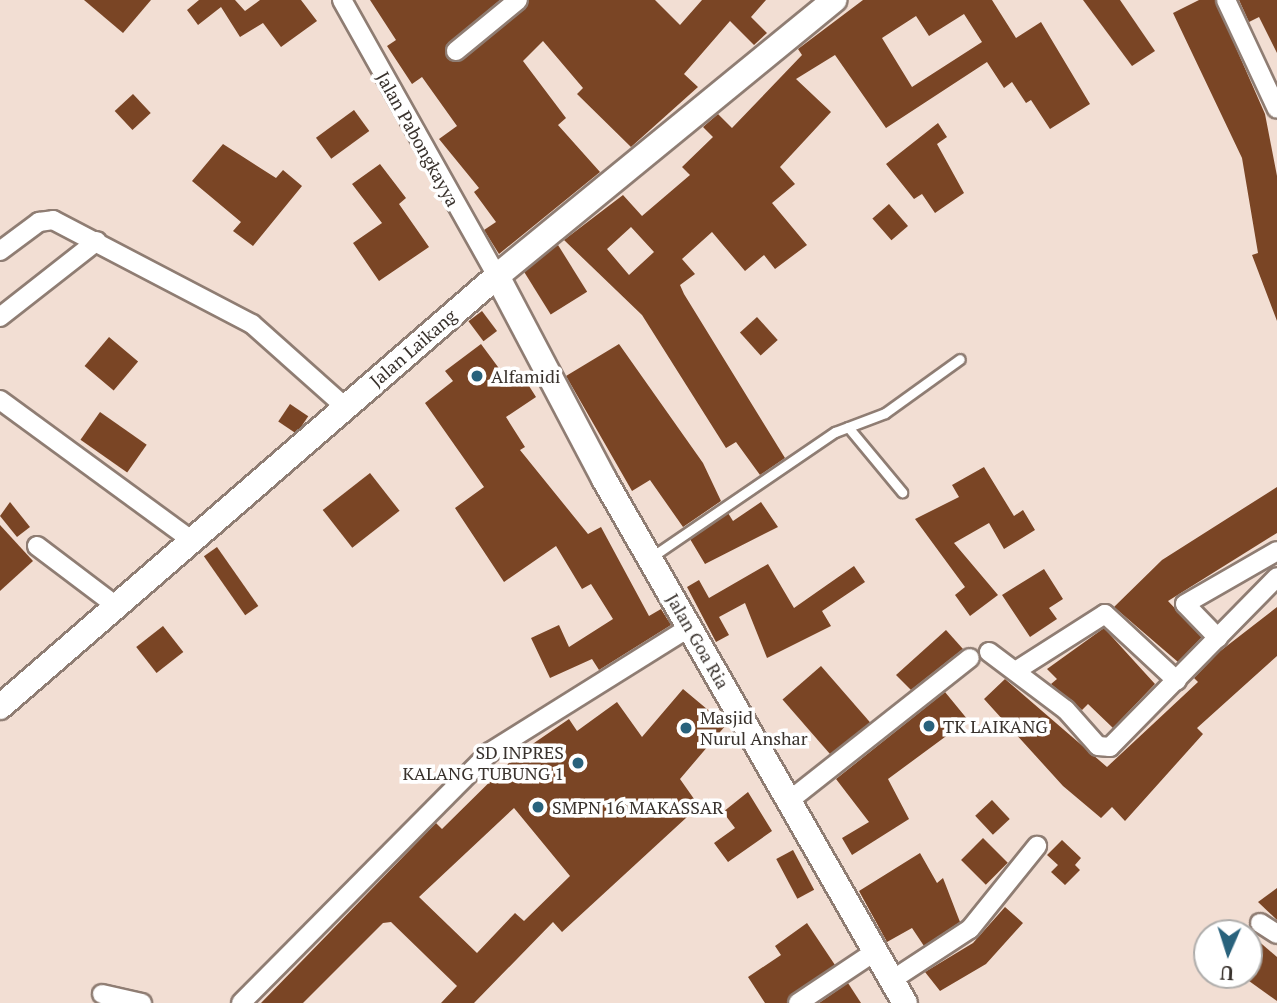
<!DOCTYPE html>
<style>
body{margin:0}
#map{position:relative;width:1277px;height:1003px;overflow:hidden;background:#f2ded3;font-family:"PT Serif",serif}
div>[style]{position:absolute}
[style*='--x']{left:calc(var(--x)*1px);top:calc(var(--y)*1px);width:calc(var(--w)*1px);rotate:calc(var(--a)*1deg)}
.building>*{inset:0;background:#7a4525;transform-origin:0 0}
.roads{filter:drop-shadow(2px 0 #8f7d73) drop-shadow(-2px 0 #8f7d73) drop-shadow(0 2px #8f7d73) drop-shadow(0 -2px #8f7d73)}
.service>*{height:9px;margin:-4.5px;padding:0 4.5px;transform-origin:4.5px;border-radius:4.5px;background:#fff}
.minor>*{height:18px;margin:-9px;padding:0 9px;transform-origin:9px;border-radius:9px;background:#fff}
.secondary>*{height:24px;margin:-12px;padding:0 12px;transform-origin:12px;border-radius:12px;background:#fff}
.dots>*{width:19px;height:19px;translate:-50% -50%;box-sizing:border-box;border:4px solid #fff;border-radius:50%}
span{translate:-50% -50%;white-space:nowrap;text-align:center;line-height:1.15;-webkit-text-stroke:7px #fff;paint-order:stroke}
.street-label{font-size:18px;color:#38312c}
.poi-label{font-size:18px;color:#38312c}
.left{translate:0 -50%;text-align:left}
.right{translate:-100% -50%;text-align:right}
.north{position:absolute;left:1193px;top:919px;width:70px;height:70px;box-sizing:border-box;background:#fff;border:2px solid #afadab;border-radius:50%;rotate:183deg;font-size:19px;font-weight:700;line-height:28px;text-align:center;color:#38312c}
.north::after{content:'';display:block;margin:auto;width:24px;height:32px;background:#29627c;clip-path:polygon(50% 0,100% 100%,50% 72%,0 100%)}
</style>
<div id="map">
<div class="building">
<div style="clip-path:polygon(84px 0,151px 0,123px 33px)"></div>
<div style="clip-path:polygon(199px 0,235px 0,245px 11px,260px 0,301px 0,317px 21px,281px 47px,263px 23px,240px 37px,221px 7px,198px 25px,187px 10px)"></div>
<div style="clip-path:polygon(370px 0,500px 0,446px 46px,447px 58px,457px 62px,529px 0,655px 0,680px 25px,702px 0,766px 0,751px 17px,767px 33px,754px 45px,730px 21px,684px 74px,698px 87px,631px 147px,577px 94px,583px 88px,543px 41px,523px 61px,566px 118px,558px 125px,600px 172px,499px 254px,484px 230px,496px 222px,474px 192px,479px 188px,439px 139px,457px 126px,422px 77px,412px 84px,387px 46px,396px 40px)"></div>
<div style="clip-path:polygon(evenodd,863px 0,992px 0,1016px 38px,1041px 22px,1090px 104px,1050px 129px,1031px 100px,1026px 103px,1012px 82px,1004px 88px,987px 62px,886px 128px,835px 55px,796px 79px,831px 112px,780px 167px,795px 184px,772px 203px,807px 245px,775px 269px,764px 255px,745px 271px,712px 232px,682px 259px,695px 274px,680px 285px,684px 294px,785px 458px,760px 475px,736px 442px,726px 448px,642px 315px,564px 240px,623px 195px,642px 216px,690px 175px,682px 167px,713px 137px,703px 127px,718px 114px,732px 128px,802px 55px,798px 49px,863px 0,964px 14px,982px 42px,912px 87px,882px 38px,916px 16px,929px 36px,964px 14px,863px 0,631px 227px,654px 252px,629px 275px,607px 249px,631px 227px)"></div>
<div style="clip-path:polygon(1083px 0,1120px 0,1155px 51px,1132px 66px)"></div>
<div style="clip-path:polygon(1199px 0,1215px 0,1265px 114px,1277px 176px,1277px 321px,1252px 255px,1258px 253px,1242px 158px,1173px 13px)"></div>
<div style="clip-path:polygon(1239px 0,1277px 0,1277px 53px,1259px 17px,1249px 22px)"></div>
<div style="left:133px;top:94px;width:26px;height:25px;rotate:47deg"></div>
<div style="left:354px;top:110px;width:26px;height:47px;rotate:54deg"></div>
<div style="clip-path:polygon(938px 123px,947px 137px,937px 144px,964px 193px,935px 213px,922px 194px,914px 199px,886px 164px)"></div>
<div style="clip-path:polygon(223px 144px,276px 178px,283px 170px,302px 186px,253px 246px,233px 231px,241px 222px,192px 181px)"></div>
<div style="clip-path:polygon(380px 164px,406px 198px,399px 204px,429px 247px,379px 281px,353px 243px,382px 223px,352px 184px)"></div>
<div style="left:889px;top:204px;width:29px;height:22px;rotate:49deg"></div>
<div style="left:558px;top:245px;width:55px;height:43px;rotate:58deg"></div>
<div style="left:482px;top:311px;width:25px;height:17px;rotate:53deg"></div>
<div style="left:757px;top:317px;width:31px;height:23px;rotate:48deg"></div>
<div style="left:109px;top:337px;width:38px;height:38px;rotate:40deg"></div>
<div style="clip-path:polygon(481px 344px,512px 386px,524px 378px,536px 397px,506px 417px,525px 447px,520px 450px,588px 534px,601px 527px,649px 616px,661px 609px,671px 625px,599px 670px,592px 659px,550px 678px,531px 638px,559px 625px,569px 647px,613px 619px,591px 584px,582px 589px,556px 546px,504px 582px,455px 508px,484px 487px,425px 403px,453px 381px,445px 371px)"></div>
<div style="clip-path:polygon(619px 344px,703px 463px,721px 501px,683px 527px,650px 480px,632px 491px,566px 376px)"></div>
<div style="left:290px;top:404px;width:22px;height:21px;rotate:34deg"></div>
<div style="left:100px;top:412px;width:57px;height:34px;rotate:35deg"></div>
<div style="clip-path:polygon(984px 467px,1014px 516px,1023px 510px,1035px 530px,1004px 549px,989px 523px,954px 543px,998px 595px,970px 616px,955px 595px,965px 587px,915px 519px,959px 497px,952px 485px)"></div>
<div style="left:370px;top:473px;width:48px;height:60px;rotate:52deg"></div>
<div style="clip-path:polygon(1277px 487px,1277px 533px,1168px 601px,1202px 637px,1178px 662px,1114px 607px,1162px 560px)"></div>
<div style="clip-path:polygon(10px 502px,30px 527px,17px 537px,0 516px)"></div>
<div style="clip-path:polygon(761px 502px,778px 527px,705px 564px,690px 539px,728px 513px,733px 521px)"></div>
<div style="clip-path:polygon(0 525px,33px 561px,0 591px)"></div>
<div style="left:217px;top:547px;width:72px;height:16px;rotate:55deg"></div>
<div style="clip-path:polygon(768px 564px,794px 608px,854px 566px,865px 582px,822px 611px,831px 626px,767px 658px,745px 603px,719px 617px,729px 635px,716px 642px,687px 587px,699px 580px,709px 598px)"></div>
<div style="clip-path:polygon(1044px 569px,1063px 599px,1049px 608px,1057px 619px,1030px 637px,1002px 595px)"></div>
<div style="clip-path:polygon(1277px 607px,1277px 656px,1197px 728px,1203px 734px,1125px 821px,1112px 807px,1101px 818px,1063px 786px,984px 699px,1005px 679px,1107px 767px,1198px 682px,1194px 678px,1219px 652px)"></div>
<div style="left:163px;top:626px;width:33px;height:34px;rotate:52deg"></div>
<div style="clip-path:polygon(1104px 628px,1155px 684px,1113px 728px,1088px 704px,1082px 710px,1051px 684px,1057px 679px,1047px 669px)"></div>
<div style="clip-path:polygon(946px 630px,963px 649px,911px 690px,896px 675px)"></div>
<div style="left:821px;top:666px;width:75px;height:51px;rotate:49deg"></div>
<div style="clip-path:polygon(evenodd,683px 689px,726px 725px,680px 779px,699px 806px,562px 932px,553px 922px,474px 1003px,441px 1003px,457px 986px,391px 922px,383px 923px,303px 1003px,261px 1003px,436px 823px,442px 829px,518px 754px,569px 719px,577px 731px,617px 702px,642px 737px,683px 689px,514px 808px,570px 876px,524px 921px,515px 913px,477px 953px,419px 897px,514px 808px)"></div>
<div style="clip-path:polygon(945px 692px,968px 720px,888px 779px,909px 819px,852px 855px,842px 838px,869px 822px,836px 779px)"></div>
<div style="clip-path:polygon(748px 792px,772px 831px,728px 862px,714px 843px,735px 828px,723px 812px)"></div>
<div style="left:992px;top:800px;width:26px;height:23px;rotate:47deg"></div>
<div style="left:983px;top:838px;width:35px;height:31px;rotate:45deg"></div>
<div style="clip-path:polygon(1062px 840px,1081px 858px,1075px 865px,1080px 870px,1065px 885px,1051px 872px,1058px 865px,1047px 855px)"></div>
<div style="left:793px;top:850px;width:45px;height:19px;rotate:62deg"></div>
<div style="clip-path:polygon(920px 853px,937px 883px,943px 878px,960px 922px,924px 946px,912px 928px,887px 942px,859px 891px)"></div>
<div style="clip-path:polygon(1277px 888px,1277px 920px,1258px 902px)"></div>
<div style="clip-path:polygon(1005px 907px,1023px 923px,986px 964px,940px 991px,925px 972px,973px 943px)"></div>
<div style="clip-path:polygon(807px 923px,835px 965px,787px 1003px,765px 1003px,748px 977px,781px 955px,775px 946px)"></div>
<div style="clip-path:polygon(1249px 933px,1277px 957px,1277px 1001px,1249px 981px)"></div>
<div style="clip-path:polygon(848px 983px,861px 1003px,819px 1003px)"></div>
</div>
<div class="roads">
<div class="service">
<div style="--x:848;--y:427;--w:85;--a:50.3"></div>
<div style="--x:650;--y:558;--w:224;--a:-34.3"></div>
<div style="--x:835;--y:432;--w:53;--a:-20.8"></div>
<div style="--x:885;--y:413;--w:92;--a:-35.8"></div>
</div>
<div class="minor">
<div style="--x:342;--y:0;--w:317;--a:60.7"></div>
<div style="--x:1226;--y:0;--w:120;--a:64.9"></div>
<div style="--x:456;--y:51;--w:80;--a:-39.4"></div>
<div style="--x:0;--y:251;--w:49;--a:-36.6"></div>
<div style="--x:39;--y:222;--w:14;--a:-8"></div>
<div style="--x:53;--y:220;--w:225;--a:27.6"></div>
<div style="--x:252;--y:324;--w:125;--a:41.7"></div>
<div style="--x:0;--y:317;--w:123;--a:-38.1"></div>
<div style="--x:0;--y:400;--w:237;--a:36.2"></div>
<div style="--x:37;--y:546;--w:98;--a:37.1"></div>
<div style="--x:1218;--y:638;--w:47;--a:-134.1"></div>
<div style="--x:1185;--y:604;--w:106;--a:-29.9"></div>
<div style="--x:989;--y:652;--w:96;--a:37"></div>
<div style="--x:1066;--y:710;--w:48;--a:48.4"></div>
<div style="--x:1098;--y:746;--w:12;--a:5"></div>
<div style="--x:1110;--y:747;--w:238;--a:-45.5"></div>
<div style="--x:1017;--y:670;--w:104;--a:-32.5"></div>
<div style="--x:1105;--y:614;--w:98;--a:42.9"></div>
<div style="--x:790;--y:800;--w:229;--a:-38.3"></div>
<div style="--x:1260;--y:923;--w:20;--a:33"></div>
<div style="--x:892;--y:980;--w:93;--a:-33.2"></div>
<div style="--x:970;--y:929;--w:107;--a:-51.1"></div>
<div style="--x:102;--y:994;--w:41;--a:12.7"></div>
<div style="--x:241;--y:1003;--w:354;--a:-45.2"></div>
<div style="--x:490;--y:752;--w:236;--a:-32"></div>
<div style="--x:798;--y:1003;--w:94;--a:-33.7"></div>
</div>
<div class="secondary">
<div style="--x:497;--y:276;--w:229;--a:62.2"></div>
<div style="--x:604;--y:479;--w:604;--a:60.13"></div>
<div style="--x:0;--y:707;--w:658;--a:-40.93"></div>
<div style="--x:497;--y:276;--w:436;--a:-39.3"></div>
</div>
</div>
<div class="dots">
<div style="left:477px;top:376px;background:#29627c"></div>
<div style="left:929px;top:726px;background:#29627c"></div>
<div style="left:686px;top:728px;background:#29627c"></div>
<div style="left:578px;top:763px;background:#29627c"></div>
<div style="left:538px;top:807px;background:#29627c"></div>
</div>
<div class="street-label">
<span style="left:418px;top:139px;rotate:61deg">Jalan Pabongkayya</span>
<span style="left:413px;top:348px;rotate:-41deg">Jalan Laikang</span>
<span style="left:698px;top:641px;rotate:60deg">Jalan Goa Ria</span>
</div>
<div class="poi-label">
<span class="left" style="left:491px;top:376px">Alfamidi</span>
<span class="left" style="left:700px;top:728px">Masjid<br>Nurul Anshar</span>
<span class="left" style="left:943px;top:726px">TK LAIKANG</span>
<span class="right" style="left:564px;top:763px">SD INPRES<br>KALANG TUBUNG 1</span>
<span class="left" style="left:552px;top:807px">SMPN 16 MAKASSAR</span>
</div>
<div class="north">U</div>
</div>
